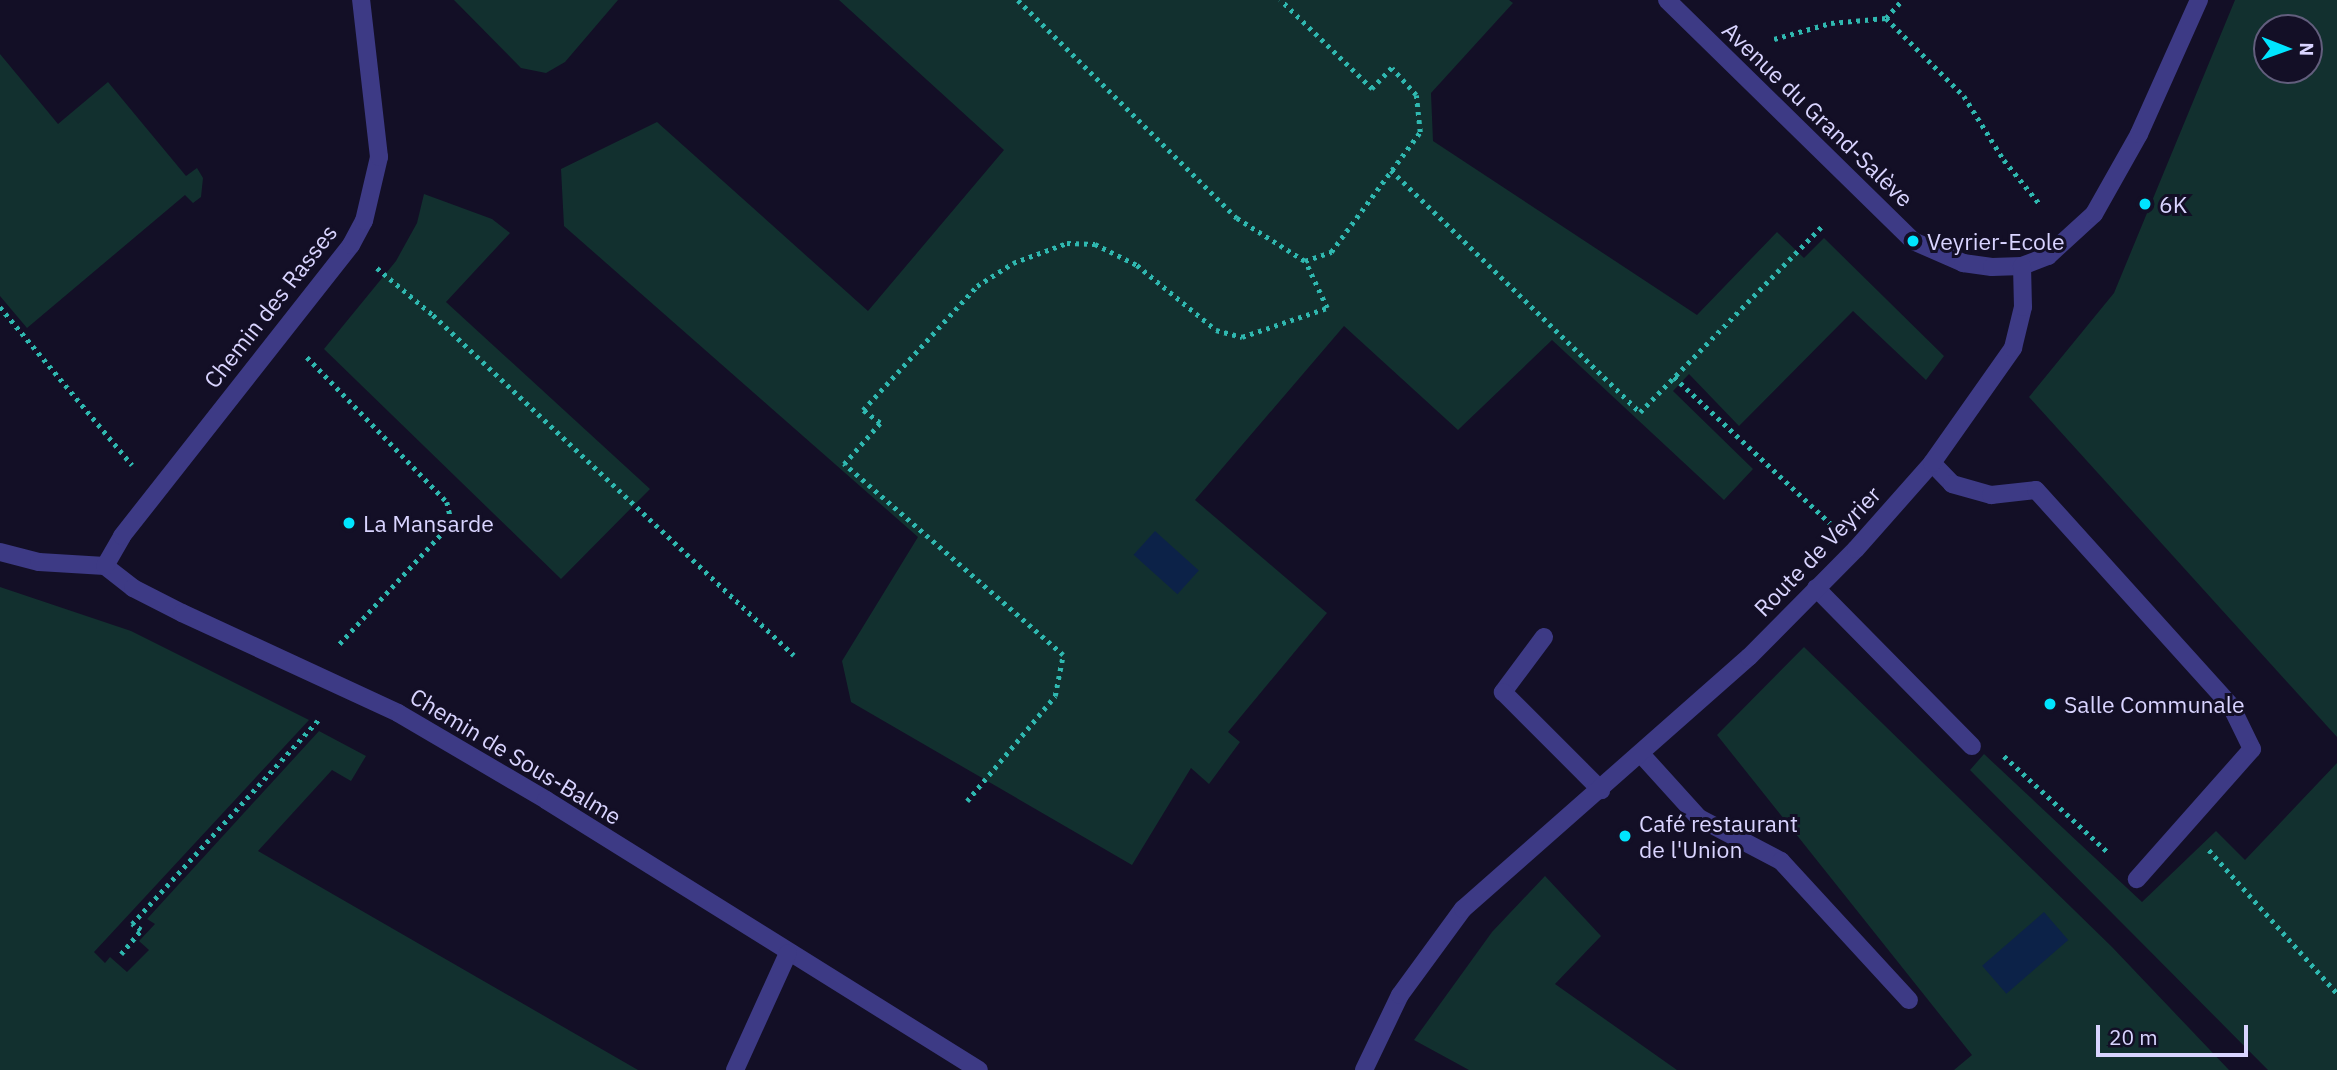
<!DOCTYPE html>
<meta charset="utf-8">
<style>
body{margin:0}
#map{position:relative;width:2337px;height:1070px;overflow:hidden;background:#130f26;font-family:"IBM Plex Sans",sans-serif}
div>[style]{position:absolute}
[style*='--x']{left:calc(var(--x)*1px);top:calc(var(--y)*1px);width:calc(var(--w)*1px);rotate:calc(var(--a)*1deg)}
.green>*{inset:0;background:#12302f}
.water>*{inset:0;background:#0c2248;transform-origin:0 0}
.path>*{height:4.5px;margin-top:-2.25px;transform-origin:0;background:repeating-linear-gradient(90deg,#2fb8b0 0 3.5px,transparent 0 8.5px)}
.minor>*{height:18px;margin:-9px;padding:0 9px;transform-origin:9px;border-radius:9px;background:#3d3a85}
.dots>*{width:19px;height:19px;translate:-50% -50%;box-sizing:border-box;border:4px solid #130f26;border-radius:50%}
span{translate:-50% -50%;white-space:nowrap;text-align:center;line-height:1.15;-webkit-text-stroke:6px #130f26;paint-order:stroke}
.street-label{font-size:23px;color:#d9d4ff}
.poi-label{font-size:23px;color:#d9d4ff}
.left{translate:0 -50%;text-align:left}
.north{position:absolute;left:2253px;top:14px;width:70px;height:70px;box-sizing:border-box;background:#130f26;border:2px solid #625e7d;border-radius:50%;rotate:91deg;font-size:19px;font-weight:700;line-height:28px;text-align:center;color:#d9d4ff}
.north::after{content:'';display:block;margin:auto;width:24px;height:32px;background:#00e5ff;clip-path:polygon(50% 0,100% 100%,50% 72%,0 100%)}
.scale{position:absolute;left:2096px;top:1025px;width:152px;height:32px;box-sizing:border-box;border:4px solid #d9d4ff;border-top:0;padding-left:9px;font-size:21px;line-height:24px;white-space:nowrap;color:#d9d4ff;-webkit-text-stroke:5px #130f26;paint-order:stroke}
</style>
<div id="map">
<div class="green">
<div style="clip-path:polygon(454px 0,618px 0,565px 62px,546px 73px,521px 68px)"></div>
<div style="clip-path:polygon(839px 0,1509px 0,1513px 3px,1431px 93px,1433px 141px,1697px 315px,1777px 232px,1804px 258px,1824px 238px,1944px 356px,1926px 380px,1853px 311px,1739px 426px,1689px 374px,1673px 391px,1753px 469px,1724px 500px,1552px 340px,1458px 430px,1344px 326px,1195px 500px,1327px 613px,1228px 732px,1240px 742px,1209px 784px,1191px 768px,1132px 865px,851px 702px,842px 661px,918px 537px,564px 226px,561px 169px,657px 122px,868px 311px,1004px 150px)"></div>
<div style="clip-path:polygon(evenodd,2235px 0,2337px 0,2337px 737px,2029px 397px,2114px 293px,2235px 0,2309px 28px,2309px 70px,2267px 70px,2267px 28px,2309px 28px)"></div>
<div style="clip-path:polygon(0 54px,58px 124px,108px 82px,186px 176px,197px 168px,203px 178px,201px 197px,193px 203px,185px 195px,27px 328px,0 296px)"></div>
<div style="clip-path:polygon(424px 194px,492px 219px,510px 233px,446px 302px,650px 489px,561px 579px,324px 349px,396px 261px,417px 223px)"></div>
<div style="clip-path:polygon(0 587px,131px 631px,309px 720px,94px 952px,105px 963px,110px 957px,127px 972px,149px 950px,139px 941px,155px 924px,147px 919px,319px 731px,366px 756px,351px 781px,332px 770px,258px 851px,638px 1070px,0 1070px)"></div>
<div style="clip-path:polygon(1804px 647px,2112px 947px,2229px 1070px,1954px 1070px,1972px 1055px,1717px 735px)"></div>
<div style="clip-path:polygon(1984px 754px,2142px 902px,2216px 831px,2245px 860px,2337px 763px,2337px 1070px,2268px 1070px,1970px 770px)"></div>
<div style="clip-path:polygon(1545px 876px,1601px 936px,1555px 984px,1677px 1070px,1469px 1070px,1414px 1040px,1492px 932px)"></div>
</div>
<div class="water">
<div style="left:1155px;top:531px;width:59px;height:32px;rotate:42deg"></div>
<div style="left:2044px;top:912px;width:37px;height:82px;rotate:49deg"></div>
</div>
<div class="path">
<div style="--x:1018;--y:0;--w:309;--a:44.9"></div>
<div style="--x:1237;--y:218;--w:80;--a:32.3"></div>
<div style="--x:1305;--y:261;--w:28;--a:-19"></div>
<div style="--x:1331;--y:252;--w:149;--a:-53.4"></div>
<div style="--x:1420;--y:132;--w:37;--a:-96"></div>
<div style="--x:1416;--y:95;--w:36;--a:-132"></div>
<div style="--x:1392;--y:68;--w:29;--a:134"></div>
<div style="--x:1372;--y:89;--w:128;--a:-135.9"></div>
<div style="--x:1886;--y:18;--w:110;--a:45"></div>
<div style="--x:1964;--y:96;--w:75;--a:58"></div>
<div style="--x:2004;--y:160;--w:55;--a:50.9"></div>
<div style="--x:1774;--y:39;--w:59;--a:-15.7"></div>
<div style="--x:1831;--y:23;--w:55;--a:-5.2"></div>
<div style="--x:1886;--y:18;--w:24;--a:-48"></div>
<div style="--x:1391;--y:170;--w:347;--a:44.2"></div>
<div style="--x:1640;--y:412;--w:263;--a:-45.6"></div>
<div style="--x:377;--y:268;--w:73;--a:40"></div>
<div style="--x:433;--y:315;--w:496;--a:43.3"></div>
<div style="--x:0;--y:307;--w:206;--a:50.1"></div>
<div style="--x:307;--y:357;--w:202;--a:46"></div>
<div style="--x:447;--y:502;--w:22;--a:77"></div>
<div style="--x:452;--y:523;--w:166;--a:132.8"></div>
<div style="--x:1674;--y:377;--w:214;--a:43.1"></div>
<div style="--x:2004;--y:756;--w:144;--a:42.8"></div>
<div style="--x:967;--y:801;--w:137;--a:-50"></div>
<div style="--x:1055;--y:696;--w:42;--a:-79"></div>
<div style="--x:1063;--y:655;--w:291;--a:-138.9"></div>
<div style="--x:844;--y:464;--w:55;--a:-48.7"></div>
<div style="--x:880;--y:423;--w:21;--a:-143"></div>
<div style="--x:863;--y:410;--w:168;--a:-47.4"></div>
<div style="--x:977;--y:286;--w:43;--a:-32.6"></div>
<div style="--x:1013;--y:263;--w:58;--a:-20.3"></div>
<div style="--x:1067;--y:243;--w:28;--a:2"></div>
<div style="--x:1095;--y:244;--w:47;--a:26.6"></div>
<div style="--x:1137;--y:265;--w:102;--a:39.4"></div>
<div style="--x:1216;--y:330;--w:27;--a:15"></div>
<div style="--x:1242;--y:337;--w:90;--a:-18.8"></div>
<div style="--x:1327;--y:308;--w:52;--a:-115.1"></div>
<div style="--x:2209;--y:850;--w:192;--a:48.2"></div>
<div style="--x:121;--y:954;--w:31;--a:-50"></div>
<div style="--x:141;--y:930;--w:11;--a:-146"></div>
<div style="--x:132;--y:924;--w:279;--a:-47.6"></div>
</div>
<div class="minor">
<div style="--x:1667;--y:0;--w:344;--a:44.4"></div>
<div style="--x:1913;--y:241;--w:55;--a:23.7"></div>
<div style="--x:1963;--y:263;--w:29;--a:8"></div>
<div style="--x:1992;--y:267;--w:30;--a:-2"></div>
<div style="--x:2022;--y:266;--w:28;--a:-21"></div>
<div style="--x:2048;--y:256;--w:62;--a:-42.4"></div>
<div style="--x:2094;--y:214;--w:92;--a:-60.6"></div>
<div style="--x:2139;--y:134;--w:147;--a:-65.9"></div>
<div style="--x:1932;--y:463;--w:29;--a:46"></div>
<div style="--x:1952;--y:484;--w:41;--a:15.8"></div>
<div style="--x:1991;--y:495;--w:45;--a:-6.3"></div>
<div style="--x:2036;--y:490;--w:291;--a:47.9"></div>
<div style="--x:2231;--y:706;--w:48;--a:64"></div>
<div style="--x:2252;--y:749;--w:174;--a:131.5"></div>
<div style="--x:0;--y:552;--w:40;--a:14.4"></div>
<div style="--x:39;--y:562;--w:66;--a:3.5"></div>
<div style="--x:105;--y:566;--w:36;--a:38"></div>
<div style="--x:133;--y:588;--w:55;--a:27"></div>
<div style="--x:182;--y:613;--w:238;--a:24.8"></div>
<div style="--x:398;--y:713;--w:172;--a:30.4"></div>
<div style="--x:546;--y:800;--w:510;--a:31.95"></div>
<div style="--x:105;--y:566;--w:34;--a:-60"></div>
<div style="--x:122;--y:536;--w:370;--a:-51.8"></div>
<div style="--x:351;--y:245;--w:27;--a:-62"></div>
<div style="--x:364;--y:221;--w:66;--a:-76.8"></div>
<div style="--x:379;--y:157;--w:158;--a:-96.5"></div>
<div style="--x:1816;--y:588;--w:222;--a:45.4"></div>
<div style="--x:1544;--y:637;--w:69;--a:126.7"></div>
<div style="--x:1503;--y:692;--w:139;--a:45"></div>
<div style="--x:1641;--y:754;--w:86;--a:47.8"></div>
<div style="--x:1699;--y:818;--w:93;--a:27.7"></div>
<div style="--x:1781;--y:861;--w:189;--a:47.4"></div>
<div style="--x:735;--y:1070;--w:128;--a:-65.6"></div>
<div style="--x:1364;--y:1070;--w:83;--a:-64.4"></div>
<div style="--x:1400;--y:995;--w:107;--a:-53.8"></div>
<div style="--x:1463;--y:909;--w:381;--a:-41.4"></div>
<div style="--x:1749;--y:657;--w:152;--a:-45.3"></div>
<div style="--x:1856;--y:549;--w:115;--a:-48.5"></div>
<div style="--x:1932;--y:463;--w:141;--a:-54.8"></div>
<div style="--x:2013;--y:348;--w:42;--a:-76.3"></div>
<div style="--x:2023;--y:307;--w:41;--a:-91.4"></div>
</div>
<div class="dots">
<div style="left:2145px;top:204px;background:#00e5ff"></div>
<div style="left:1913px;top:241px;background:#00e5ff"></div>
<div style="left:349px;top:523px;background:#00e5ff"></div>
<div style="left:2050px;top:704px;background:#00e5ff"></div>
<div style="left:1625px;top:836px;background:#00e5ff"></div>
</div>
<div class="street-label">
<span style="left:1818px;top:114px;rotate:44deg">Avenue du Grand-Salève</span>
<span style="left:270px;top:306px;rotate:-52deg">Chemin des Rasses</span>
<span style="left:1817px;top:551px;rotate:-46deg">Route de Veyrier</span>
<span style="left:516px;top:756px;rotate:31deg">Chemin de Sous-Balme</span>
</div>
<div class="poi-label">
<span class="left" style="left:2159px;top:204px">6K</span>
<span class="left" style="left:1927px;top:241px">Veyrier-Ecole</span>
<span class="left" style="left:363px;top:523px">La Mansarde</span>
<span class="left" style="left:2064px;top:704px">Salle Communale</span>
<span class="left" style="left:1639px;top:836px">Café restaurant<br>de l'Union</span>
</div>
<div class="north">N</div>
<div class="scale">20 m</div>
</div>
